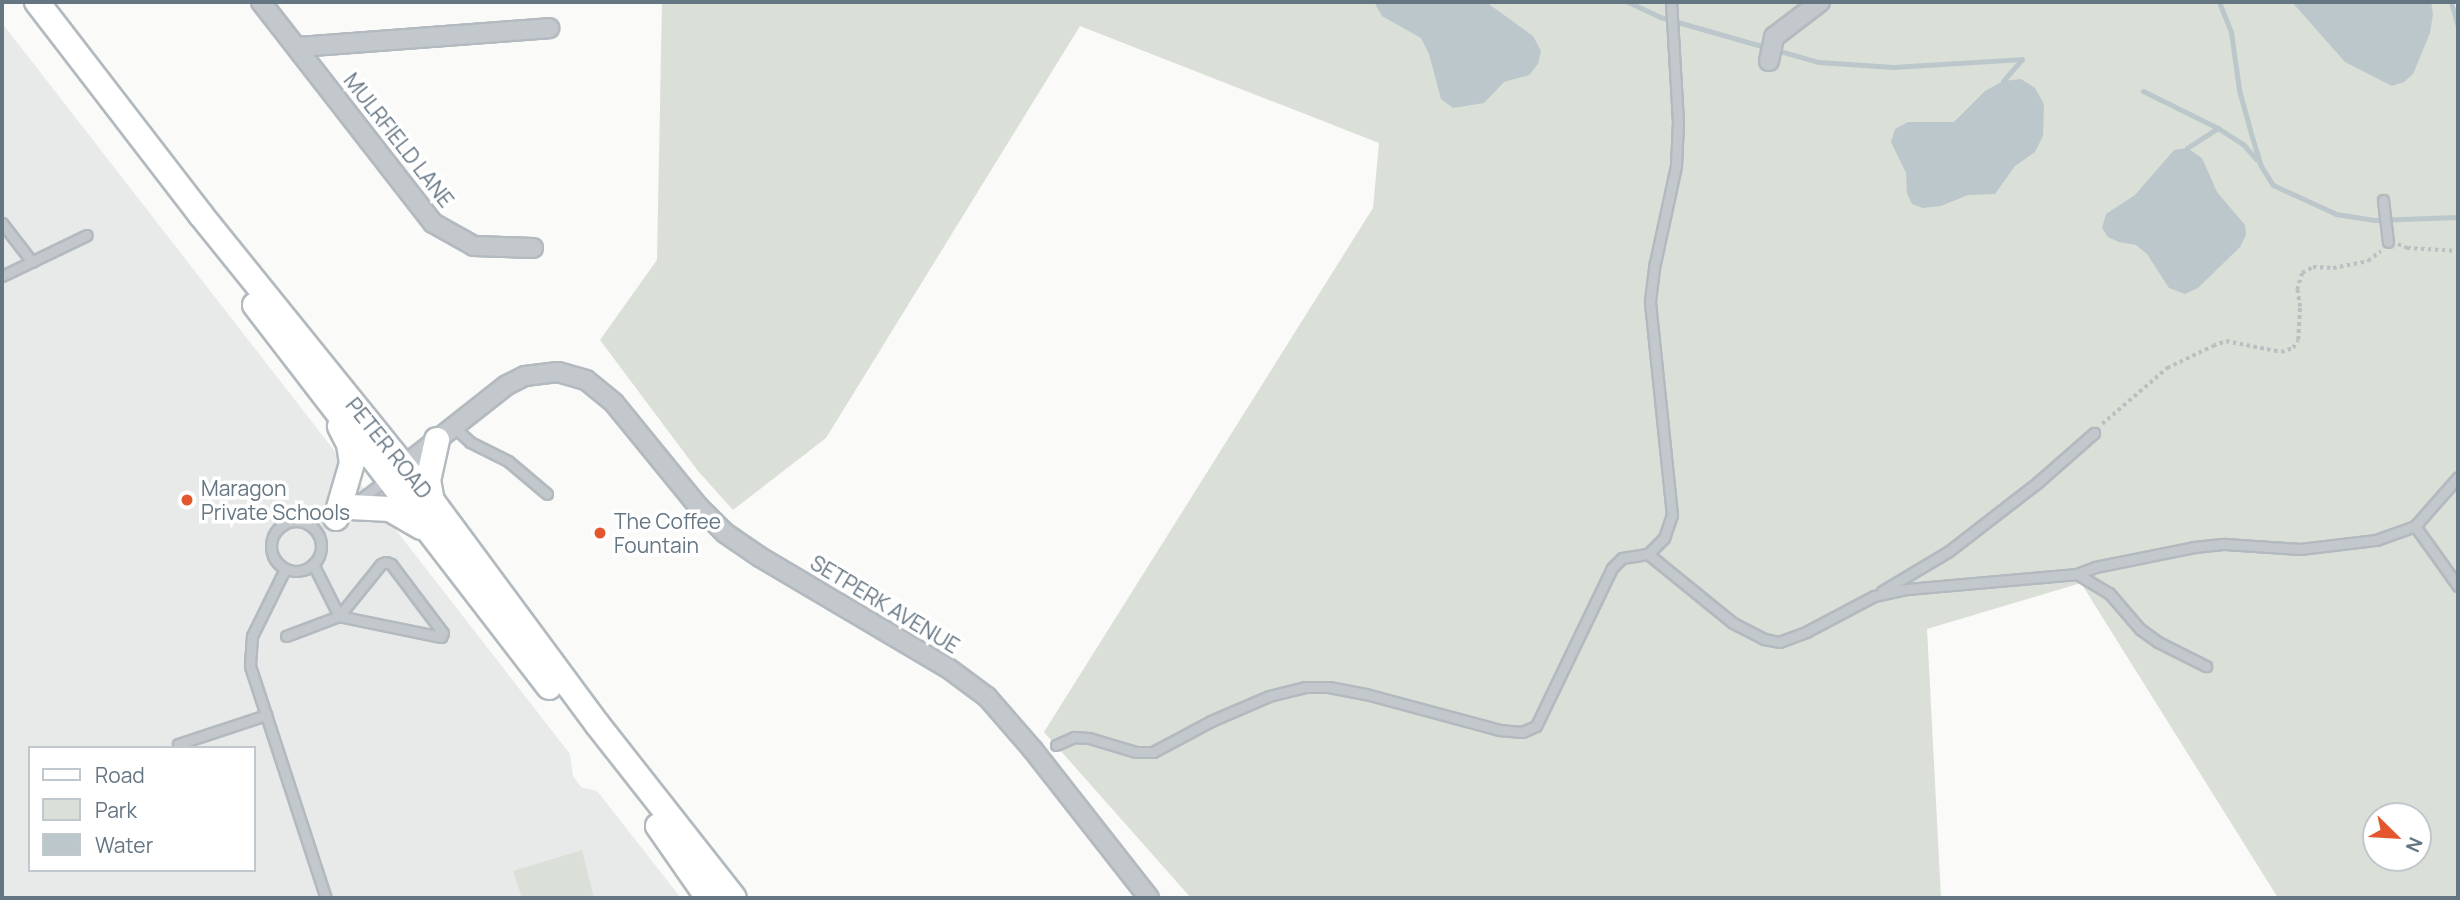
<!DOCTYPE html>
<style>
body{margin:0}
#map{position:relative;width:2460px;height:900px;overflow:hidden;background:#fafaf8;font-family:Manrope,sans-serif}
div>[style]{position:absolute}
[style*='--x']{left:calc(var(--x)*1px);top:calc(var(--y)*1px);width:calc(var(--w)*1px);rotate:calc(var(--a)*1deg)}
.built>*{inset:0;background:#e8e9e9}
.green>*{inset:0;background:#dadfd7}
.water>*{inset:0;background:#bbc7cb}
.stream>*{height:5px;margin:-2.5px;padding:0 2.5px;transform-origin:2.5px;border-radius:2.5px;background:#bbc7cb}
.path>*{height:3.5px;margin-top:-1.75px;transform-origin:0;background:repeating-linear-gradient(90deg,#bbbfc2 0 3.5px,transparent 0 7px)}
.roads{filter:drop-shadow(2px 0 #b3babf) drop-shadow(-2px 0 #b3babf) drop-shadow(0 2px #b3babf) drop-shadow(0 -2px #b3babf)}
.lane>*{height:9px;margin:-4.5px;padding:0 4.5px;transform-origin:4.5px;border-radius:4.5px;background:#c3c8cc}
.lane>.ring{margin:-4.5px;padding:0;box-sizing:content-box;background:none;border:9px solid #c3c8cc;border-radius:50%}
.street>*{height:18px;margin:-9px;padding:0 9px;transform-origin:9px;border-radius:9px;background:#c3c8cc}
.secondary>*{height:24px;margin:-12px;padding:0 12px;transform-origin:12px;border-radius:12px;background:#fff}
.dots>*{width:19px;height:19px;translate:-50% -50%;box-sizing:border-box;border:4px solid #fff;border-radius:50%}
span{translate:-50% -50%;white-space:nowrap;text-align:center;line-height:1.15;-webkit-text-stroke:7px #fff;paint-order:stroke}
.street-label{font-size:21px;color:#657683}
.poi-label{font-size:21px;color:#657683}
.left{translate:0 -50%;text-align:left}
.frame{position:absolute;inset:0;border:4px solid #657683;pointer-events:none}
.legend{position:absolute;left:28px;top:746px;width:228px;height:126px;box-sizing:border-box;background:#fff;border:2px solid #c1c8cd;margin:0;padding:9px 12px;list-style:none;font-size:21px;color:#657683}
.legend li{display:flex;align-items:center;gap:14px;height:35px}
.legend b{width:35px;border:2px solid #c1c8cd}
.north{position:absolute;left:2362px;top:802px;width:70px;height:70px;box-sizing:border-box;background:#fff;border:2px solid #c1c8cd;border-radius:50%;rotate:114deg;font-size:19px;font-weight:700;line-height:28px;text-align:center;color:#657683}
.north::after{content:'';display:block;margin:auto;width:24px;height:32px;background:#e4572e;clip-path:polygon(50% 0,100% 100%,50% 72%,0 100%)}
</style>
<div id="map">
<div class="built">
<div style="clip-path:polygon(evenodd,2px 23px,570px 754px,573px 776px,581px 787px,597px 791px,681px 898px,2px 898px,2px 23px,30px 748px,254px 748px,254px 870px,30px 870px,30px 748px)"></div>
</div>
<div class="green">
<div style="clip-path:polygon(evenodd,662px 2px,2453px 2px,2458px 19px,2458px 898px,2278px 898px,2081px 583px,1927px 629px,1941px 898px,1191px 898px,1044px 732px,1373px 208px,1379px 143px,1080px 26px,826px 438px,733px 510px,698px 471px,600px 340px,657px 260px,662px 2px,2376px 816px,2418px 816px,2418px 858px,2376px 858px,2376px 816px)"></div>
<div style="clip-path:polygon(582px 850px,594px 898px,522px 898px,513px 871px)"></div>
</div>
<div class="water">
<div style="clip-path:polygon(1374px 2px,1486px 2px,1533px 36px,1541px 51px,1538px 64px,1529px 75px,1504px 82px,1484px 103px,1453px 108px,1441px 99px,1429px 54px,1421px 38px,1382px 16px)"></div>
<div style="clip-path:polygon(2292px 2px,2431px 2px,2433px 14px,2430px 33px,2413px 74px,2404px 82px,2392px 86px,2345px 62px)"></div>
<div style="clip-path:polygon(2021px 79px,2035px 88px,2044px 104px,2043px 136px,2035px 152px,2015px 166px,1995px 194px,1968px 195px,1941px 206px,1923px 208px,1912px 204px,1907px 193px,1906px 173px,1891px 142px,1895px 129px,1908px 122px,1954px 122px,1985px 91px,2003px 81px)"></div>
<div style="clip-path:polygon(2187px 148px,2202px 158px,2217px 192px,2245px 225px,2246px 235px,2240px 247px,2198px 288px,2185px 294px,2169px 288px,2147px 254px,2136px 245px,2119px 242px,2108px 237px,2102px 228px,2106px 214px,2135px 195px,2174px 150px)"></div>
</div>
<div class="stream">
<div style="--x:1628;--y:2;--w:35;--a:25"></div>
<div style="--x:1660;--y:17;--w:164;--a:15.9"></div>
<div style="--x:1818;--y:62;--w:75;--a:3.8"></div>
<div style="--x:1893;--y:67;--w:129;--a:-3.5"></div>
<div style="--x:2219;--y:2;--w:32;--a:68"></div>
<div style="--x:2231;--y:32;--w:59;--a:82.1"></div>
<div style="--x:2239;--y:90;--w:49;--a:74.5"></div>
<div style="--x:2252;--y:137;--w:30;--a:73"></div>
<div style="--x:2261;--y:166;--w:22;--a:58"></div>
<div style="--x:2273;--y:185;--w:69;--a:24.7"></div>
<div style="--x:2336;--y:214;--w:37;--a:9"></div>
<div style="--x:2373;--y:220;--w:85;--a:-2"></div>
<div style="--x:2451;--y:2;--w:25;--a:74"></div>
<div style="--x:2003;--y:81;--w:29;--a:-49"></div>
<div style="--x:2143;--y:91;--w:84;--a:26.3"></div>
<div style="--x:2218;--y:128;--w:30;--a:33"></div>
<div style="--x:2243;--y:144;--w:20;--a:49"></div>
<div style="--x:2187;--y:148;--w:37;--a:-33"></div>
</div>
<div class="path">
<div style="--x:2398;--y:244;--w:10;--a:24"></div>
<div style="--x:2407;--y:248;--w:51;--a:3.4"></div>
<div style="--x:2102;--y:424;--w:86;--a:-40.7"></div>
<div style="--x:2167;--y:368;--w:51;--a:-25.6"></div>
<div style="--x:2213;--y:346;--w:14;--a:-21"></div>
<div style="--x:2226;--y:341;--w:56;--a:11.3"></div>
<div style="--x:2281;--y:352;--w:13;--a:-18"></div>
<div style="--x:2293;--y:348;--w:9;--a:-58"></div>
<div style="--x:2298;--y:340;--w:33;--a:-87"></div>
<div style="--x:2300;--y:307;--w:17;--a:-100"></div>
<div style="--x:2297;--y:290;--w:18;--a:-74"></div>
<div style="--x:2302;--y:273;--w:13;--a:-29"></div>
<div style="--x:2313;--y:267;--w:20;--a:3"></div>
<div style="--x:2333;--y:268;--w:36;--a:-11"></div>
<div style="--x:2368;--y:261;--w:16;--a:-38"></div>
</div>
<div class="roads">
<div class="lane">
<div style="--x:2383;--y:200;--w:42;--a:83.2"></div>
<div style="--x:2;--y:223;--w:49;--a:52.4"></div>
<div style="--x:2;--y:276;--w:94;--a:-25.8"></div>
<div style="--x:454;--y:427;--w:22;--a:43"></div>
<div style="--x:470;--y:442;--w:42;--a:26.6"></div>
<div style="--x:508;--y:461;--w:51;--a:40.2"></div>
<div style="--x:358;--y:501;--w:35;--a:-37"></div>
<div class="ring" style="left:271px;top:521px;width:41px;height:41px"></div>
<div style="--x:2415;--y:526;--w:74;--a:54.4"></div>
<div style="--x:1648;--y:554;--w:109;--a:39.1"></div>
<div style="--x:1733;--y:623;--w:35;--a:27"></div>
<div style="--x:1764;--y:639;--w:15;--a:11"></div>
<div style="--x:1779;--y:642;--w:29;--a:-20"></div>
<div style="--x:1806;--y:632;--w:77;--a:-27.9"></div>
<div style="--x:1874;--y:596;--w:34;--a:-12"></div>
<div style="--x:1907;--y:589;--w:171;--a:-5"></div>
<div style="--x:2077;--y:574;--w:37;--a:31"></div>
<div style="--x:2109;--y:593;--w:48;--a:49.3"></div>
<div style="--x:2140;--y:629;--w:22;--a:36"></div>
<div style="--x:2158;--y:642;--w:54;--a:26.6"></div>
<div style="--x:313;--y:564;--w:58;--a:63.4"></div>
<div style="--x:285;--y:569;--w:75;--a:116.2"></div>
<div style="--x:252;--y:636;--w:30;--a:94"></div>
<div style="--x:250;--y:666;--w:244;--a:71.9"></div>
<div style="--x:2077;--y:574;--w:19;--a:-21"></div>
<div style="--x:2095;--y:567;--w:101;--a:-11.4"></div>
<div style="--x:2194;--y:547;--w:31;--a:-6"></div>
<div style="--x:2225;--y:544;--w:75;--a:3.8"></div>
<div style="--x:2300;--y:549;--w:77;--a:-6.8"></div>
<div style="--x:2376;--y:540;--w:41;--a:-19.7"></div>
<div style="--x:2415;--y:526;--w:65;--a:-48.7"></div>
<div style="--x:1882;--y:591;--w:78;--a:-30.8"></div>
<div style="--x:1949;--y:551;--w:111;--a:-37.7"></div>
<div style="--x:2037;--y:483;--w:76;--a:-41.3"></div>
<div style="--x:286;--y:636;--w:57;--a:-20.7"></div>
<div style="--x:339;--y:616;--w:67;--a:-51.1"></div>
<div style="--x:381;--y:564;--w:5;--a:-22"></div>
<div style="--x:386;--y:562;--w:5;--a:22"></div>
<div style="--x:391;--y:564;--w:86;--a:53"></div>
<div style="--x:443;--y:633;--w:4;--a:117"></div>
<div style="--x:441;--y:637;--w:104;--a:-168.4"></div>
<div style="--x:178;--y:744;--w:93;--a:-18.2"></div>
<div style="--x:1056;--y:745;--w:20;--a:-24"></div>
<div style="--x:1074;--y:737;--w:15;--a:4"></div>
<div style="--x:1089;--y:738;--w:49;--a:16.6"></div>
<div style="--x:1136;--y:752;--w:17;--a:0"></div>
<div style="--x:1153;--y:752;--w:66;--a:-28.1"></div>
<div style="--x:1211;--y:721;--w:63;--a:-23.3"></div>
<div style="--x:1269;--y:696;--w:37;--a:-14"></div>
<div style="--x:1305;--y:687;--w:24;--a:0"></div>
<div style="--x:1329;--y:687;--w:38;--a:11"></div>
<div style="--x:1366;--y:694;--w:138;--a:15.1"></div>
<div style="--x:1499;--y:730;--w:23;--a:5"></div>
<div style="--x:1522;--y:732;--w:15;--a:-23"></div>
<div style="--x:1536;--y:726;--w:175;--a:-64.3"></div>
<div style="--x:1612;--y:568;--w:14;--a:-45"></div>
<div style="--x:1622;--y:558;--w:26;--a:-9"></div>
<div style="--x:1648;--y:554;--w:23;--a:-45"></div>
<div style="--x:1664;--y:538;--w:24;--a:-71"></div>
<div style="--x:1672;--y:515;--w:215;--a:-95.9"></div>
<div style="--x:1650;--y:301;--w:38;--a:-83"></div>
<div style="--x:1655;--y:263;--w:99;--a:-77.8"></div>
<div style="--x:1676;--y:166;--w:44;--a:-87.4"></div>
<div style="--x:1678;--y:122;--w:120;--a:-93.3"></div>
</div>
<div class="street">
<div style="--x:261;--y:2;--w:280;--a:52.1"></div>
<div style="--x:433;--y:223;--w:47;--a:29.3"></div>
<div style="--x:474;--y:246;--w:59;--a:1.9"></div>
<div style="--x:298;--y:47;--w:252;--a:-4.3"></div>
<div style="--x:1769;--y:61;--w:25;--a:-78"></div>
<div style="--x:1774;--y:37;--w:58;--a:-37.3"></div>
<div style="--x:395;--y:473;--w:142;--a:-38.2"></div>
<div style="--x:507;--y:385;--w:20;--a:-27"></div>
<div style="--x:525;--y:376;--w:33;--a:-7"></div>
<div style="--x:558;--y:372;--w:29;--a:16"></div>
<div style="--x:586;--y:380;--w:36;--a:39"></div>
<div style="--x:614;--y:403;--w:133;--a:50.8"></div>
<div style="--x:698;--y:506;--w:38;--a:45"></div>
<div style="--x:725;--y:533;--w:42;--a:34.4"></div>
<div style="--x:760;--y:557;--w:218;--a:30.6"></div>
<div style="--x:948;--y:668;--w:49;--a:36.6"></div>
<div style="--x:987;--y:697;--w:70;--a:49"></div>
<div style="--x:1033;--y:750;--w:188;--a:51.9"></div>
</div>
<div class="secondary">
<div style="--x:37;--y:2;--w:269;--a:52.4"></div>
<div style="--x:201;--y:215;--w:368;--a:51.1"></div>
<div style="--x:432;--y:501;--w:277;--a:53.5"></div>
<div style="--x:597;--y:724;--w:221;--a:51.8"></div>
<div style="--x:255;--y:305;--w:482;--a:52.4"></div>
<div style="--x:432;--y:501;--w:20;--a:-101"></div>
<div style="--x:428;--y:481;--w:42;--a:-77.6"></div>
<div style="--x:350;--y:507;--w:40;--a:2.9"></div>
<div style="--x:390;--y:509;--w:36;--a:30"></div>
<div style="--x:336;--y:518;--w:57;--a:-73.8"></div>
<div style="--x:352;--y:463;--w:19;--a:-99"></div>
<div style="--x:349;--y:444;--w:20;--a:-117"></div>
<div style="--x:658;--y:826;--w:88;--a:55.2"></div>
</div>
</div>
<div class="dots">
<div style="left:187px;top:500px;background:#e4572e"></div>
<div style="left:600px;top:533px;background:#e4572e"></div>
</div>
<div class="street-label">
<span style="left:399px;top:140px;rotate:52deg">MULRFIELD LANE</span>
<span style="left:389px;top:448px;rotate:51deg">PETER ROAD</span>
<span style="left:885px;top:604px;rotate:31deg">SETPERK AVENUE</span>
</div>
<div class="poi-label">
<span class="left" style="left:201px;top:500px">Maragon<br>Private Schools</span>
<span class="left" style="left:614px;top:533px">The Coffee<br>Fountain</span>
</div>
<div class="frame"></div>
<ul class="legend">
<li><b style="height:9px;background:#fff"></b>Road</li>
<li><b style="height:19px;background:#dadfd7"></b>Park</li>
<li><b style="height:19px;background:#bbc7cb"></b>Water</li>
</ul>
<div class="north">N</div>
</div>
